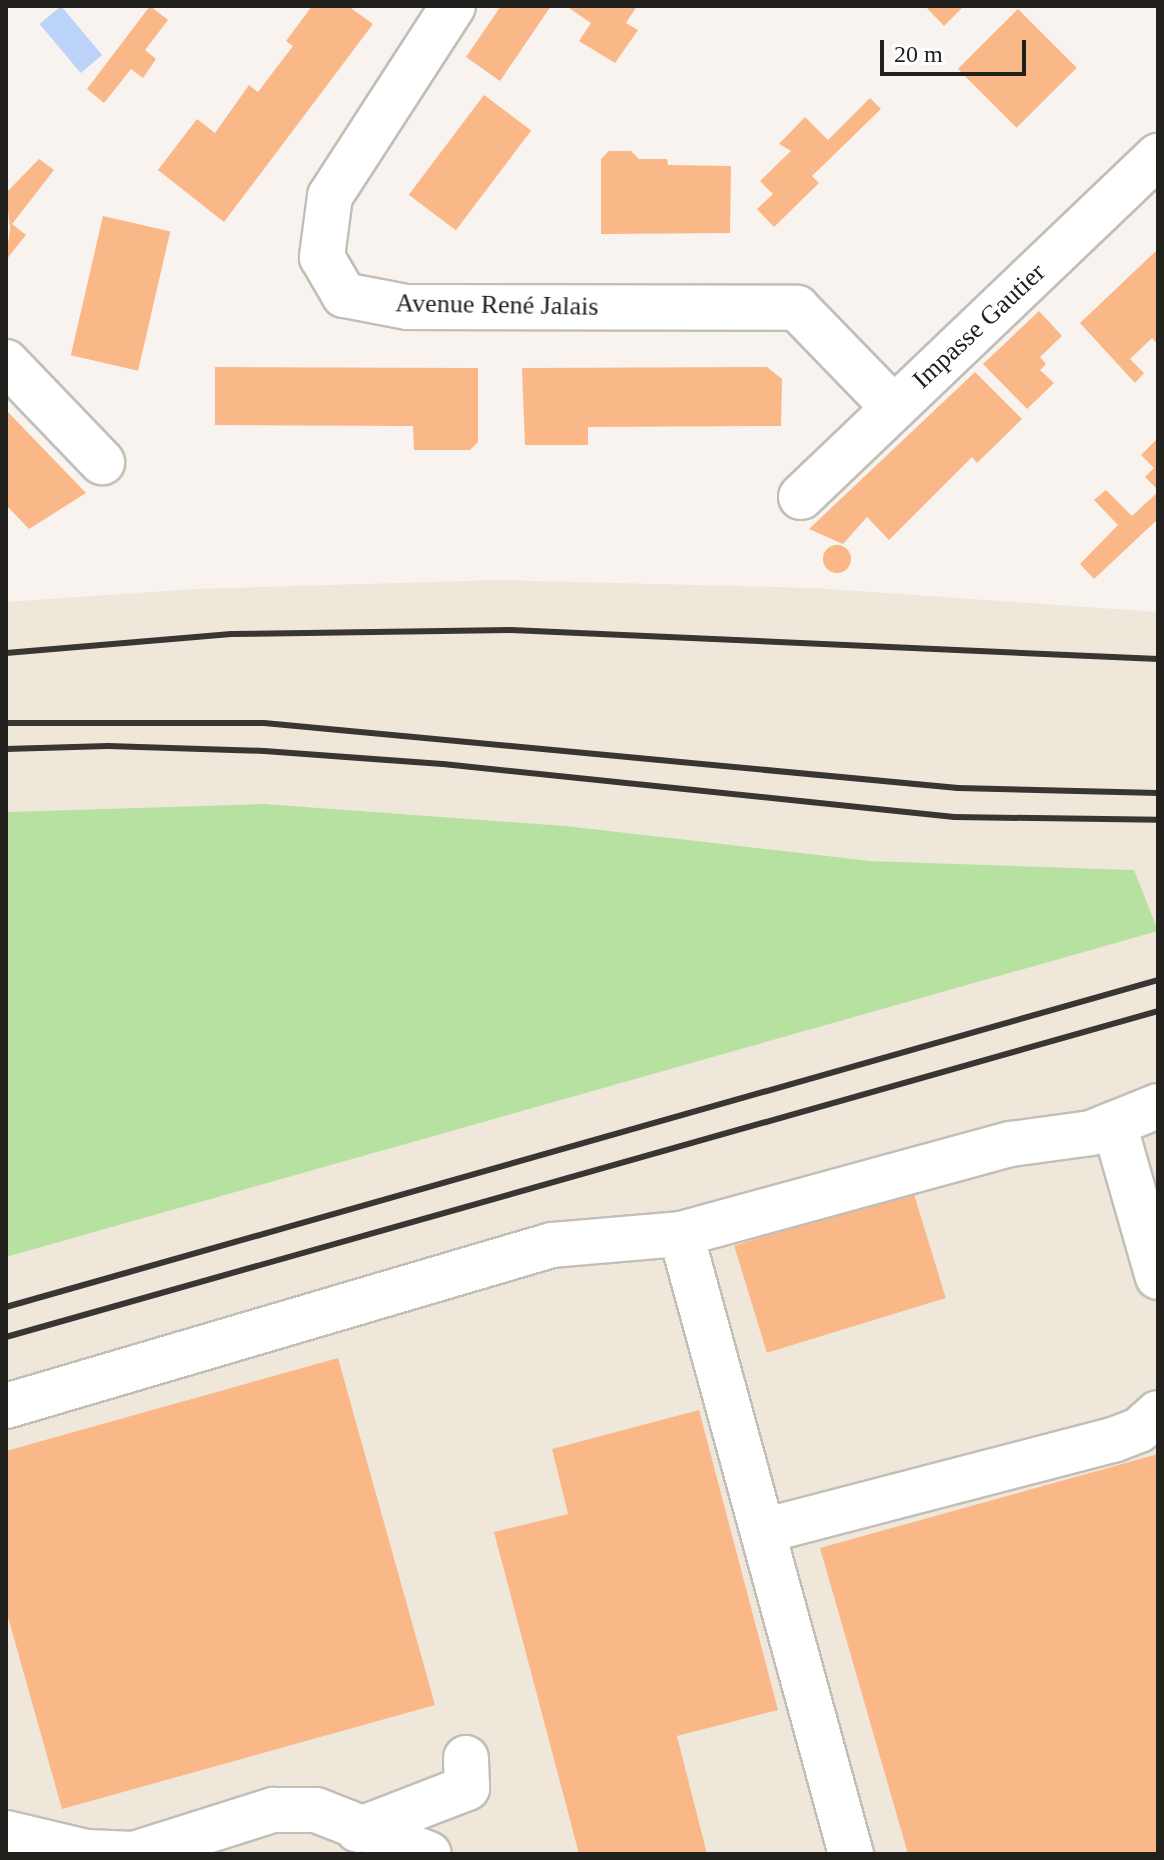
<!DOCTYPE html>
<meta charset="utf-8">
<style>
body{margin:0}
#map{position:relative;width:1164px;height:1860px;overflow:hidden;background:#f8f3ee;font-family:"Times New Roman",serif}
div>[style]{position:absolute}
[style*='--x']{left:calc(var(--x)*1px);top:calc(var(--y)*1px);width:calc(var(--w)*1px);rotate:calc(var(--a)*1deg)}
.built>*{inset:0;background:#f0e7db}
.green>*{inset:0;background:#b7e1a1}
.water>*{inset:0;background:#bbd3f9;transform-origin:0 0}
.building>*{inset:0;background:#fab787;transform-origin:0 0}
.round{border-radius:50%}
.roads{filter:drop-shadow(2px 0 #c2beb8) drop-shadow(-2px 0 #c2beb8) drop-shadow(0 2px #c2beb8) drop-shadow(0 -2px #c2beb8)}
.minor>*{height:44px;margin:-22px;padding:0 22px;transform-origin:22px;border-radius:22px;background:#fff}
.rail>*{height:6px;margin:-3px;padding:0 3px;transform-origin:3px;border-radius:3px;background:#373633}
span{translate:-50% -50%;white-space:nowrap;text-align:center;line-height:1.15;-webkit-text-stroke:6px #fff;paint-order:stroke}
.street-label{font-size:26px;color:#21201d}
.frame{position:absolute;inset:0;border:8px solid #21201d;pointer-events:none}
.scale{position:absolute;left:880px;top:40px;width:146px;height:36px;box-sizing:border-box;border:4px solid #21201d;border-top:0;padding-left:10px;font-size:24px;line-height:28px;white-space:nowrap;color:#21201d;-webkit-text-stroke:6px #fff;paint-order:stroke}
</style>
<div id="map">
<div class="built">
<div style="clip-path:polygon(498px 580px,815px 588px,1158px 612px,1158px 1854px,6px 1854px,6px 1257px,1157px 931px,1134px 870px,871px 861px,566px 826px,265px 804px,6px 812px,6px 602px,195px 589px)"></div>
</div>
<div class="green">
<div style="clip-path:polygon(265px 804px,566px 826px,871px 861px,1134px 870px,1158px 931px,6px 1257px,6px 812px)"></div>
</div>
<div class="water">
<div style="left:61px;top:6px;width:64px;height:28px;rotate:50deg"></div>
</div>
<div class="building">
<div style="clip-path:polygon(150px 6px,168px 20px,145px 50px,156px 59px,143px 78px,131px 69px,104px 103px,87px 89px)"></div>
<div style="clip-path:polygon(312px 6px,348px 6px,373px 24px,224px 222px,158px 170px,197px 119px,215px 133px,249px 85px,258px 92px,293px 46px,286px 41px)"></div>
<div style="clip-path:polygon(501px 6px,551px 6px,500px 81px,466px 57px)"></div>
<div style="clip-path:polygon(566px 6px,637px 6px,626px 23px,638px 30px,615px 63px,579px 41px,591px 23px)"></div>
<div style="clip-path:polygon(925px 6px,964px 6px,944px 26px)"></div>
<div style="left:1018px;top:9px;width:83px;height:85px;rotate:45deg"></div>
<div style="left:484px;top:95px;width:59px;height:125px;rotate:37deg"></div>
<div style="clip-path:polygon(870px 98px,881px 109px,812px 176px,819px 183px,774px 227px,757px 209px,773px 194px,760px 181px,791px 151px,779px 144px,805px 117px,828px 140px)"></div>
<div style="clip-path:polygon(609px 151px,631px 151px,639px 159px,667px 159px,668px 165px,731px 166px,730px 233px,601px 234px,601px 159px)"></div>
<div style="clip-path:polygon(39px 159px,54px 170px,12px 224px,26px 235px,6px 260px,10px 228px,6px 193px)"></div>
<div style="left:103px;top:216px;width:69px;height:143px;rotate:13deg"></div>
<div style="clip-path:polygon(1158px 249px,1158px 345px,1152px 338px,1130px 359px,1144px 373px,1135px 383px,1080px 323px)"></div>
<div style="clip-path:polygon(1039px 311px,1062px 336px,1040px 357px,1046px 364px,1040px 370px,1054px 383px,1027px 409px,983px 364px)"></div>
<div style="clip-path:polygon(215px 367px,478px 368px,478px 442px,470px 450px,414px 450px,413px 426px,215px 425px)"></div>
<div style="clip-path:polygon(767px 367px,782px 379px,781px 426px,588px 427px,588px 445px,525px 445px,522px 368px)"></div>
<div style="clip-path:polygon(975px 372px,1022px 419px,977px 463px,972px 457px,889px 540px,867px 517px,843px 544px,809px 529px)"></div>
<div style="clip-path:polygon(6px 410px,86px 493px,29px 529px,6px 505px)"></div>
<div style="clip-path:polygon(1158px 438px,1158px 490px,1145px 477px,1154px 468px,1141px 455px)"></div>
<div style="clip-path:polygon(1106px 490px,1132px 516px,1158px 492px,1158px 519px,1094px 579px,1080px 564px,1118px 525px,1094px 500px)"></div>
<div class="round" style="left:823px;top:545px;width:28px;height:28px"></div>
<div style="left:913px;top:1191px;width:112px;height:187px;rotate:73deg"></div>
<div style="clip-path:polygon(338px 1358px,435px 1705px,62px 1809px,6px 1610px,6px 1451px)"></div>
<div style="clip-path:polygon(699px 1410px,778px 1710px,677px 1736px,707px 1854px,579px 1854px,494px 1532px,568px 1514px,552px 1449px)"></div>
<div style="clip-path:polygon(1158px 1454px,1158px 1854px,908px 1854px,820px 1548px)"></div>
</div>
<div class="roads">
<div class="minor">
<div style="--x:453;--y:6;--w:226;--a:122.9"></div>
<div style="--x:330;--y:196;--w:62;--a:97.5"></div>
<div style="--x:322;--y:257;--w:44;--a:59.9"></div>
<div style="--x:344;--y:295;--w:64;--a:10.8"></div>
<div style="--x:407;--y:307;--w:390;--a:0.1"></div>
<div style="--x:797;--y:308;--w:138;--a:45.9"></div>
<div style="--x:6;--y:362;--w:139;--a:46.2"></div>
<div style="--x:801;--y:497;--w:494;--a:-43.7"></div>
<div style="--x:1114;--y:1124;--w:159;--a:74"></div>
<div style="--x:681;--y:1234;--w:643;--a:74.67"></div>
<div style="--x:6;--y:1406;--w:569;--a:-16.43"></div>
<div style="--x:552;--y:1245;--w:129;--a:-4.9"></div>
<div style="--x:681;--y:1234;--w:342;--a:-15.3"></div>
<div style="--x:1011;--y:1144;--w:81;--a:-7.8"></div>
<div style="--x:1091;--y:1133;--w:72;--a:-21.9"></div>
<div style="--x:763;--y:1531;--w:362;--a:-14.6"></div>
<div style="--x:1113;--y:1440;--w:28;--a:-21"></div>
<div style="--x:1139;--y:1430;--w:25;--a:-42"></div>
<div style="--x:358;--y:1830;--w:117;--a:-21.1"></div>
<div style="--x:467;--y:1788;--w:30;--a:-92"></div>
<div style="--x:6;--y:1833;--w:82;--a:13.4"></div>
<div style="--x:86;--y:1852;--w:48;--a:2.4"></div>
<div style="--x:134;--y:1854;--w:146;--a:-17.6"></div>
<div style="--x:273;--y:1810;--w:43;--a:0"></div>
<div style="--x:316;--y:1810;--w:121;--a:21.3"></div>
</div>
</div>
<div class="rail">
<div style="--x:6;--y:653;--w:226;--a:-4.8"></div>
<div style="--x:231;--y:634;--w:280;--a:-0.8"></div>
<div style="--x:511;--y:630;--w:648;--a:2.57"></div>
<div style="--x:6;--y:723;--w:258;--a:0"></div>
<div style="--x:264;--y:723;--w:697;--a:5.35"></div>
<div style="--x:958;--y:788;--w:200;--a:1.4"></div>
<div style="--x:6;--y:749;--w:102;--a:-1.7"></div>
<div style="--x:108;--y:746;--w:156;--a:1.8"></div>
<div style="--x:264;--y:751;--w:179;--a:4.2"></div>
<div style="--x:443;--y:764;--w:514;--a:5.92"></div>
<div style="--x:954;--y:817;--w:204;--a:0.8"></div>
<div style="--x:6;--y:1307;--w:1198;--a:-15.85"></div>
<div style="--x:6;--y:1337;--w:1197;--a:-15.8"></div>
</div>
<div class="street-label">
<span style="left:497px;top:305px;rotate:1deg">Avenue René Jalais</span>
<span style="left:979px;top:326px;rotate:-43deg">Impasse Gautier</span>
</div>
<div class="frame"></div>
<div class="scale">20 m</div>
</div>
